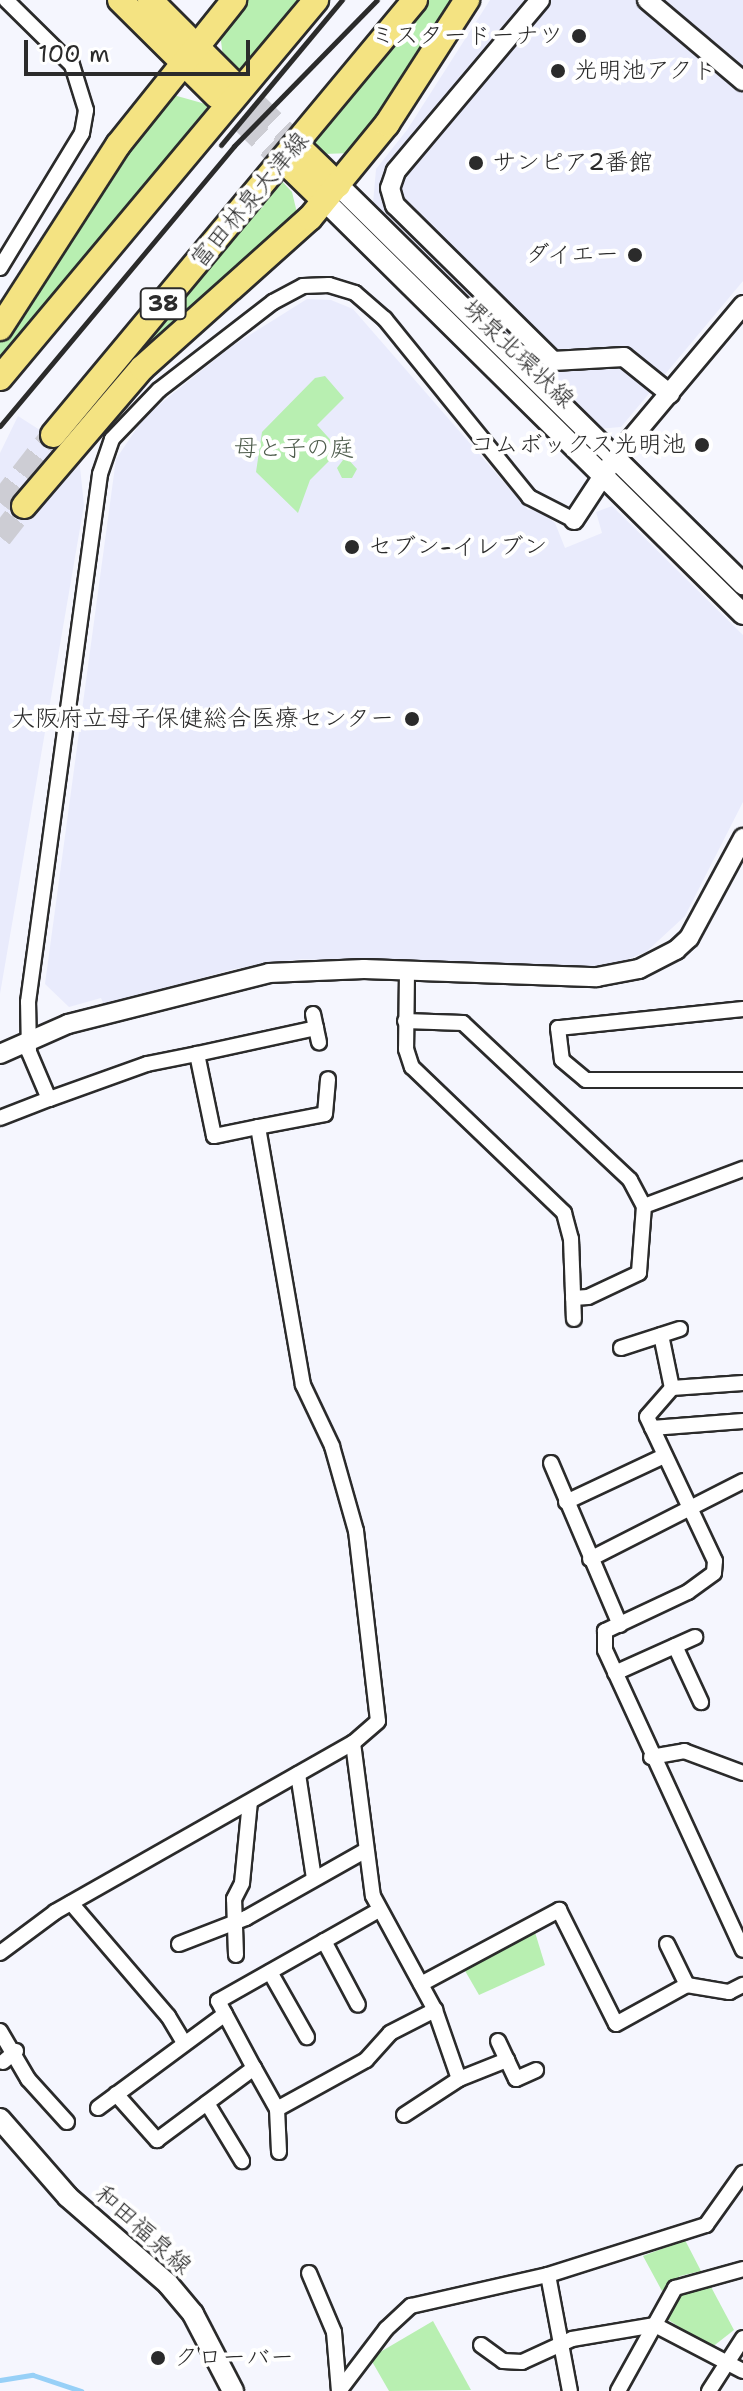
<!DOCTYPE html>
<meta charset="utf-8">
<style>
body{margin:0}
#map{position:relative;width:743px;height:2391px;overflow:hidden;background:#f5f6fe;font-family:"Shantell Sans","Klee One",sans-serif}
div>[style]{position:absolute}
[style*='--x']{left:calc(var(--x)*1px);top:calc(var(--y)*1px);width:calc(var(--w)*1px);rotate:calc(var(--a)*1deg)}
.built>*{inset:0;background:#e9ebfc}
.green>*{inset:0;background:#b8efb1}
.stream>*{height:5px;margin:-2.5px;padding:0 2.5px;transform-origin:2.5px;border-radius:2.5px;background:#97d0f7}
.primary-tunnel>*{height:24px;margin-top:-12px;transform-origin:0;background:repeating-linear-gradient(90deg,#cdcdd4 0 24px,transparent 0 36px)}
.roads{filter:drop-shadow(2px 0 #2b2b2b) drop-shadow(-2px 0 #2b2b2b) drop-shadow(0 2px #2b2b2b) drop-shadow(0 -2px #2b2b2b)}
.minor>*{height:14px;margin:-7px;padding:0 7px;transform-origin:7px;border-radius:7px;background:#fff}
.tertiary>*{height:18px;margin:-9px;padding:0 9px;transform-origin:9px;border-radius:9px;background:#fff}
.secondary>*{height:20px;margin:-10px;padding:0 10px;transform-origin:10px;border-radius:10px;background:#fff}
.primary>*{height:24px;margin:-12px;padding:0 12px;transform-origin:12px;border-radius:12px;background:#f4e382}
.rail>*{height:5px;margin:-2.5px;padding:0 2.5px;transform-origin:2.5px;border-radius:2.5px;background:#2b2b2b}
.dots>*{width:22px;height:22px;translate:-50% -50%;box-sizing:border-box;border:4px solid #fff;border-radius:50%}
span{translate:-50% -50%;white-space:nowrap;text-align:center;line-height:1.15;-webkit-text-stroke:8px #fff;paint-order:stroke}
.shield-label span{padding:2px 6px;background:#fff;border:2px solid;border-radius:6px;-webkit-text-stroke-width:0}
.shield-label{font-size:22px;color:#2b2b2b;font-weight:700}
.poi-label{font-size:24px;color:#2b2b2b}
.right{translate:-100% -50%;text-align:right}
.left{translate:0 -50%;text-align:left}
.street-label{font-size:24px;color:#2b2b2b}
.park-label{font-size:24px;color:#4e5c4c}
.scale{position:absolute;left:24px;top:40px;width:226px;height:36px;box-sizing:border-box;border:4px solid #2b2b2b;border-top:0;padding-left:10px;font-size:24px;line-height:28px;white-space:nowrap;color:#2b2b2b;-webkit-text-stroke:6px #fff;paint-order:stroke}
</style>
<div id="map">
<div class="built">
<div style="clip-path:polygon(490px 0,743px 0,743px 281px,621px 427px,597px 429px,373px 204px,376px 169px,407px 130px)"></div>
<div style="clip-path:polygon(307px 299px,331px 300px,353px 309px,528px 510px,537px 508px,555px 523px,565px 548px,602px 533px,596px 512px,612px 506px,743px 635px,743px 802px,685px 916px,646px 952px,618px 963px,566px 970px,301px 959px,234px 969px,104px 1005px,101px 998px,69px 1007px,45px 984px,116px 459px,145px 416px,232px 346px)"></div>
<div style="clip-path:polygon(18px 416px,60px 443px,17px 499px,35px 514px,79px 458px,84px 505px,0 994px,0 453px)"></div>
</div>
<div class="green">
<div style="clip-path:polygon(248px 0,298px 0,239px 71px,223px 57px,220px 33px)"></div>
<div style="clip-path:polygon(428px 0,454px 0,352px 153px,324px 154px,311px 142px)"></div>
<div style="clip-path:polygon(170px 94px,209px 105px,0 363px,0 342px,127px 141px)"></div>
<div style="clip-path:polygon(279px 178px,292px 192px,298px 217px,222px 287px,129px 361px)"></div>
<div style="clip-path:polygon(325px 376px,344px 398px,317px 425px,357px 469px,352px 478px,342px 478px,337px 468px,343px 460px,336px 454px,310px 480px,298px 513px,256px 472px,262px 432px,315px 378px)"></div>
<div style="clip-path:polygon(534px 1929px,545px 1965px,479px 1995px,464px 1969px)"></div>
<div style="clip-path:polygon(685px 2240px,701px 2271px,680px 2276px,662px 2291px,643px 2256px)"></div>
<div style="clip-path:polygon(710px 2285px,734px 2330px,711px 2348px,667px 2319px,681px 2294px)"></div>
<div style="clip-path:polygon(433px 2321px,471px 2390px,389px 2391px,370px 2358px)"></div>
</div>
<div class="stream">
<div style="--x:0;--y:2380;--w:33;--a:-9"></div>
<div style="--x:33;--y:2375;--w:51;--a:18.4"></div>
</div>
<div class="primary-tunnel">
<div style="--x:230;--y:80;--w:102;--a:44.2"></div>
<div style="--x:217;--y:96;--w:102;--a:44.2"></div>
<div style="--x:0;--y:503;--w:86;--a:-52.1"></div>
<div style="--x:0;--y:537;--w:39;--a:-52"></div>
</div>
<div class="roads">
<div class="minor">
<div style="--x:0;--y:268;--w:158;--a:-58.7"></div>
<div style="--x:82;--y:133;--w:23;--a:-80"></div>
<div style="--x:86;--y:110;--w:47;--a:-107.3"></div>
<div style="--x:72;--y:65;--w:93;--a:-135.4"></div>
<div style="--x:407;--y:972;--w:77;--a:90.7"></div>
<div style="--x:406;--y:1049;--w:19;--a:72"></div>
<div style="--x:412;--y:1067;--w:211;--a:43.8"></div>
<div style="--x:564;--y:1213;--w:27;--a:75"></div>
<div style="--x:571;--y:1239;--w:80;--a:87.9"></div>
<div style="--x:743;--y:1009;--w:186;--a:174.1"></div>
<div style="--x:558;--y:1028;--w:32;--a:83"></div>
<div style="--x:562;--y:1060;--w:31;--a:40"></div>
<div style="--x:586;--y:1080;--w:157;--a:0"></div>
<div style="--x:313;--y:1014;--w:29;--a:78"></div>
<div style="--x:405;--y:1021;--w:58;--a:2"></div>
<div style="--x:463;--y:1023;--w:229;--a:43.2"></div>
<div style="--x:630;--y:1180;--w:30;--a:62"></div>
<div style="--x:644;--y:1206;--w:67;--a:94.3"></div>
<div style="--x:639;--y:1273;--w:56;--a:154.8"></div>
<div style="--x:588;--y:1297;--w:15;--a:176"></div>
<div style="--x:197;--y:1054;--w:122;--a:-12.3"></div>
<div style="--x:0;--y:1118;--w:53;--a:-21.2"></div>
<div style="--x:258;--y:1127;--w:45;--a:168.4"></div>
<div style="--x:214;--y:1136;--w:84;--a:-101.7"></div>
<div style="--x:197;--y:1054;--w:51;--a:168.7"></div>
<div style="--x:147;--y:1064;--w:104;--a:160.3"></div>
<div style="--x:49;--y:1099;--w:51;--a:-113.1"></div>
<div style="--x:29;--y:1052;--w:50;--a:-91.1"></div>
<div style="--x:28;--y:1002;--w:533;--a:-82.23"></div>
<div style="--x:100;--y:474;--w:37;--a:-71"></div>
<div style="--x:112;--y:439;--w:68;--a:-46.2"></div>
<div style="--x:159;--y:390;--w:144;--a:-37.7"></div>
<div style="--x:273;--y:302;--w:34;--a:-28"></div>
<div style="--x:303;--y:286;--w:26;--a:-2"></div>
<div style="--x:329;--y:285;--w:27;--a:17"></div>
<div style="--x:355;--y:293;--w:40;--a:41"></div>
<div style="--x:385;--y:319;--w:229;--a:51"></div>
<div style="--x:529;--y:497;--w:51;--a:27.1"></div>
<div style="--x:644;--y:1206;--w:106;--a:-20.5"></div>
<div style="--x:661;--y:1335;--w:54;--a:78.3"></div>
<div style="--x:672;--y:1388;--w:38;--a:131"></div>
<div style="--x:647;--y:1417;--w:159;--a:64.7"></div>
<div style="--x:715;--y:1561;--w:12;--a:95"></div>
<div style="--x:714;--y:1573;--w:32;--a:144"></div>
<div style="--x:688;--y:1592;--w:92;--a:154.8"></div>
<div style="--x:605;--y:1631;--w:19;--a:90"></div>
<div style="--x:605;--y:1650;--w:330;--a:65.3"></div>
<div style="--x:621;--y:1348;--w:62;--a:-17.9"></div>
<div style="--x:672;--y:1388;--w:71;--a:-4"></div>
<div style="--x:652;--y:1428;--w:91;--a:-4.4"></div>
<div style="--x:551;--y:1463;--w:176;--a:66.9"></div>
<div style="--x:566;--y:1502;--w:108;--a:-25.1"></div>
<div style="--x:590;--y:1559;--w:172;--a:-27"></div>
<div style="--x:675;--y:1646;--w:62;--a:65.1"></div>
<div style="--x:615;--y:1673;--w:88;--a:-24.2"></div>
<div style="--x:353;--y:1743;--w:154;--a:82.6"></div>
<div style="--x:373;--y:1896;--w:130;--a:61.5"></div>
<div style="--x:435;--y:2010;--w:73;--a:70.8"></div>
<div style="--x:651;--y:1757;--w:34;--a:-10"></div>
<div style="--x:684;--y:1751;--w:63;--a:20.4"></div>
<div style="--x:298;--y:1774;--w:105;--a:81.3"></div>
<div style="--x:71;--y:1903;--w:149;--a:49.4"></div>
<div style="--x:168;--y:2016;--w:31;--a:59"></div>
<div style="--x:379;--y:1910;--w:185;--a:150.5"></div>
<div style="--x:218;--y:2001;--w:76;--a:61.8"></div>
<div style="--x:254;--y:2068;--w:47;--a:60.7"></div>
<div style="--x:277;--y:2109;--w:102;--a:-28.8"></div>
<div style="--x:366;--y:2060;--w:36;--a:-48"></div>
<div style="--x:390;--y:2033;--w:51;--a:-27.1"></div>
<div style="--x:324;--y:1941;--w:72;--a:62"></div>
<div style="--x:179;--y:1944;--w:72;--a:-21.2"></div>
<div style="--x:246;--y:1918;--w:138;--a:-29.5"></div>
<div style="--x:667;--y:1944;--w:46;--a:64"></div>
<div style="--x:0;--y:1953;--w:69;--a:-36.7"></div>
<div style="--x:55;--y:1912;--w:343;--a:-29.6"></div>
<div style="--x:353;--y:1743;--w:33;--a:-41"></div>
<div style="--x:378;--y:1721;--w:191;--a:-96.6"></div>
<div style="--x:356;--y:1531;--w:88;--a:-105.8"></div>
<div style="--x:332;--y:1446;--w:68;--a:-115.4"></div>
<div style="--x:303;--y:1385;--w:262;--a:-99.9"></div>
<div style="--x:258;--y:1127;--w:68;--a:-11"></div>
<div style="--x:325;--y:1114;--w:35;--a:-85"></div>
<div style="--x:236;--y:1955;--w:56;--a:-92"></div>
<div style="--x:234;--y:1899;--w:18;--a:-63"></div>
<div style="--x:242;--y:1883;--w:81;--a:-84.4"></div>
<div style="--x:270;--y:1972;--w:75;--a:60.4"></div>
<div style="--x:421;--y:1984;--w:157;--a:-28.2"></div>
<div style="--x:559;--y:1910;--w:127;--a:63.4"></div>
<div style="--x:616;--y:2024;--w:81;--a:-28.8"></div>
<div style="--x:687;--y:1985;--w:43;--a:9.5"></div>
<div style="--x:729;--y:1992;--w:16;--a:-27"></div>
<div style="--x:0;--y:2031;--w:56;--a:59.7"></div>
<div style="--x:28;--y:2079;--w:58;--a:47.8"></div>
<div style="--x:498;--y:2041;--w:42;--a:64.7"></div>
<div style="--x:516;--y:2079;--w:22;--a:-24"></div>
<div style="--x:3;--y:2062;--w:17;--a:-40"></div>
<div style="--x:116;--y:2094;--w:62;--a:48.3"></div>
<div style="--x:157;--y:2140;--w:121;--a:-36.6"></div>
<div style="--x:207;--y:2103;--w:68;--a:58.9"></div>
<div style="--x:98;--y:2108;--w:158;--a:-36.5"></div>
<div style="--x:277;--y:2109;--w:43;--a:87.3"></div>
<div style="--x:404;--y:2115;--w:66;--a:-33.2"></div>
<div style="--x:459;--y:2079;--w:52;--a:-21.6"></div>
<div style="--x:309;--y:2273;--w:64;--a:67"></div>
<div style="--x:334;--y:2332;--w:59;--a:85.2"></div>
<div style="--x:548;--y:2275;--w:118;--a:79.3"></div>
<div style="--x:481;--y:2345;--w:27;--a:36"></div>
<div style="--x:503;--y:2361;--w:19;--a:3"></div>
<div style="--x:522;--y:2362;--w:55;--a:-24.7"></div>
<div style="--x:572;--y:2339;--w:84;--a:-9.6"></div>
<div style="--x:655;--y:2325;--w:99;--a:27.6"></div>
<div style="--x:339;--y:2391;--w:78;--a:-52.8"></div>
<div style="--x:386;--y:2329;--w:34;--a:-43"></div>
<div style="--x:411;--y:2306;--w:140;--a:-12.8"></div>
<div style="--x:548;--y:2275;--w:166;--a:-17.6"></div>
<div style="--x:706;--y:2225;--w:64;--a:-54.6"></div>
<div style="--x:618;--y:2391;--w:118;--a:-61"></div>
<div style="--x:675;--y:2288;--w:71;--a:-15.6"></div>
<div style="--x:709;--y:2391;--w:63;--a:-57.3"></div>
</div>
<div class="tertiary">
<div style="--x:540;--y:0;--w:224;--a:130.1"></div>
<div style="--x:396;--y:171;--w:18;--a:109"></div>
<div style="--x:390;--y:188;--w:18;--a:74"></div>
<div style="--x:395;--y:205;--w:222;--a:44.6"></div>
<div style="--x:553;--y:361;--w:71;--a:-3.2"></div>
<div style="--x:624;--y:357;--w:59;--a:38.8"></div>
<div style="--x:647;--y:0;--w:126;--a:40.2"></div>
<div style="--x:574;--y:520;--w:73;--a:-56.7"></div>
<div style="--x:614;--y:459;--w:201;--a:-50"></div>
<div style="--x:0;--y:1054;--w:74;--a:-23.8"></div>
<div style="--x:68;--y:1024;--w:207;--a:-14.2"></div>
<div style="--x:269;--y:973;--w:95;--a:-2.4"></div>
<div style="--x:364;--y:969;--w:233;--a:2"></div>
<div style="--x:597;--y:977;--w:43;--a:-10.8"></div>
<div style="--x:639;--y:969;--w:42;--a:-27.2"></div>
<div style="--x:676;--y:950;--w:18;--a:-43"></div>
<div style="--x:689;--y:938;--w:114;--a:-61.6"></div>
</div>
<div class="secondary">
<div style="--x:338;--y:185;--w:569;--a:44.57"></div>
<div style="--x:324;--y:200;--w:589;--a:44.66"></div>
<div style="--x:0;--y:2119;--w:103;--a:48.9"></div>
<div style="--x:68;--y:2197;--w:133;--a:41"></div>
<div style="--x:168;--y:2284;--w:39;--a:50"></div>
<div style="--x:193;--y:2314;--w:87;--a:62.5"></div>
</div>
<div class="primary">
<div style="--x:120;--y:0;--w:136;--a:44.7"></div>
<div style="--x:150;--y:0;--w:113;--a:45"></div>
<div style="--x:303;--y:151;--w:49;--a:44.2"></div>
<div style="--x:290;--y:167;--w:47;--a:44.1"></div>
<div style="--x:0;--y:328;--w:218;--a:-57.2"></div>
<div style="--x:118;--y:145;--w:186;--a:-51.3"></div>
<div style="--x:0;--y:378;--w:493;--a:-50.1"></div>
<div style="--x:53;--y:435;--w:566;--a:-50.23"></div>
<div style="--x:24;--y:506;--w:182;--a:-49.5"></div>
<div style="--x:142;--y:368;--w:225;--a:-41.8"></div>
<div style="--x:310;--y:218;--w:122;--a:-50.7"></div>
<div style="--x:387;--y:124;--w:148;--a:-57.2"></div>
</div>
</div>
<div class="rail">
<div style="--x:221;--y:145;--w:189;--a:-50.2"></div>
<div style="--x:0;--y:426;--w:365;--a:-50.1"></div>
<div style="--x:234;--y:146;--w:204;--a:-45.6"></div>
</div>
<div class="dots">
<div style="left:579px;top:36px;background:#2b2b2b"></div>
<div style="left:558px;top:71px;background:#2b2b2b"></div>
<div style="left:476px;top:163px;background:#2b2b2b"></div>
<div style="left:635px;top:255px;background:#2b2b2b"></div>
<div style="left:702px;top:445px;background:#2b2b2b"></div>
<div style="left:352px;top:547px;background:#2b2b2b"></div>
<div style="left:412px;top:719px;background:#2b2b2b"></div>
<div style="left:158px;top:2358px;background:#2b2b2b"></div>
</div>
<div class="shield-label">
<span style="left:163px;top:304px">38</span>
</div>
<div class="poi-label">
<span class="right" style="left:563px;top:36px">ミスタードーナツ</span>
<span class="left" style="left:574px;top:71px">光明池アクト</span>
<span class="left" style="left:492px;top:163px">サンピア2番館</span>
<span class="right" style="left:619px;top:255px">ダイエー</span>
<span class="right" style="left:686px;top:445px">コムボックス光明池</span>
<span class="left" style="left:368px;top:547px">セブン-イレブン</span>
<span class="right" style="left:394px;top:719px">大阪府立母子保健総合医療センター</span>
<span class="left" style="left:174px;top:2358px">クローバー</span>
</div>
<div class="street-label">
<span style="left:250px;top:200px;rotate:-50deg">富田林泉大津線</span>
<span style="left:518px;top:354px;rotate:44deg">堺泉北環状線</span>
<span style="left:143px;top:2230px;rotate:42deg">和田福泉線</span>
</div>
<div class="park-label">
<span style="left:294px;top:449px">母と子の庭</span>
</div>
<div class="scale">100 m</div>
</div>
